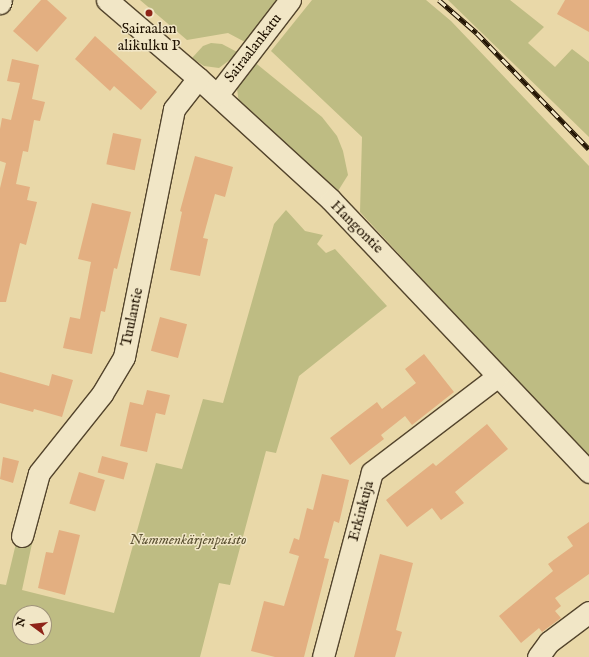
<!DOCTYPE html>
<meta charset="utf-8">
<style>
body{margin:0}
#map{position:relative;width:589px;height:657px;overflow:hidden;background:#e9d8a8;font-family:"IM FELL English",serif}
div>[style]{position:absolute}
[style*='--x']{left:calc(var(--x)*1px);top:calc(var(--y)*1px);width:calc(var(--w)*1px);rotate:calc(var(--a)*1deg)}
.green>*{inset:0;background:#bebc83}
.building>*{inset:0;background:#e3af81;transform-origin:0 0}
.roads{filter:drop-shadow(1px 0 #53442c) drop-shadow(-1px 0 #53442c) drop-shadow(0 1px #53442c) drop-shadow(0 -1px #53442c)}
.minor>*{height:21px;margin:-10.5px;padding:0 10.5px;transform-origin:10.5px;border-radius:10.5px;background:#f1e6c6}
.rail>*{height:4.5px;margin-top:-2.25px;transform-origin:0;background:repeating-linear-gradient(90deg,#f1e6c6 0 9px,#211302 0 18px);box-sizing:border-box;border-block:1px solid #211302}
.dots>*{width:11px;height:11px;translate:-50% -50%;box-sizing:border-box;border:2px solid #f1e6c6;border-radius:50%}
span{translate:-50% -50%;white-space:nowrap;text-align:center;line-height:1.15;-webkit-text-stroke:3px #f1e6c6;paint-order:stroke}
.poi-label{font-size:15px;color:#211302}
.street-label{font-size:15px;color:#211302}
.park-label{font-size:15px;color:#584e2f;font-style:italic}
.north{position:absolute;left:12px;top:605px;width:40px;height:40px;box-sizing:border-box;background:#f1e6c6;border:1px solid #9e9278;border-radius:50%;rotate:285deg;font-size:11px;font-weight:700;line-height:16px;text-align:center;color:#211302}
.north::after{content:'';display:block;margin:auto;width:14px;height:18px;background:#8f2418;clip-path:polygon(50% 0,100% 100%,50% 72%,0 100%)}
</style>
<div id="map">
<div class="green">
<div style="clip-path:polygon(140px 0,278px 0,245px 42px,228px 33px,187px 40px)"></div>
<div style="clip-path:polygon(312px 0,426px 0,451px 21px,589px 166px,589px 459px,360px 212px,362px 137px,271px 51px)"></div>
<div style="clip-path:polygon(448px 0,510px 0,544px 27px,528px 43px,555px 67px,572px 49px,589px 62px,589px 137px)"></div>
<div style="clip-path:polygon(211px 43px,222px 44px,239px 53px,219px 68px,204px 66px,192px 58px,203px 46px)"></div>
<div style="clip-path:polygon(253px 61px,322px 117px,337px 136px,343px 151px,348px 175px,338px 191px,245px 111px,239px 103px,237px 89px,242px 76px)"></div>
<div style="clip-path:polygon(evenodd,286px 210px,305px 231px,323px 235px,317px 244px,326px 253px,335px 249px,387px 306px,299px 376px,276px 453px,266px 451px,230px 585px,219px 583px,200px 657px,0 657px,0 584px,6px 585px,18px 535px,33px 539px,22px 590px,114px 613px,156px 463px,182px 469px,203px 399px,223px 403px,274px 224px,286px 210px,20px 613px,44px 613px,44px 637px,20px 637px,20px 613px)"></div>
</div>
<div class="building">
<div style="clip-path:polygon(41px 0,47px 0,67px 18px,37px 52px,13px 31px)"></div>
<div style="clip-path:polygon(565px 0,589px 0,589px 32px,557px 14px)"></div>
<div style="clip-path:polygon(95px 36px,157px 92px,141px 110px,114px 86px,110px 91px,75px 59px)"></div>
<div style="clip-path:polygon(12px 59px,39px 65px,32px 99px,45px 102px,40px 121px,34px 120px,28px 152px,23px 151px,16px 184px,30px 187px,27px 200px,37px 202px,26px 245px,20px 243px,6px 302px,0 302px,0 188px,6px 163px,0 161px,0 129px,2px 118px,11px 120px,20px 83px,7px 81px)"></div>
<div style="left:113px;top:133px;width:29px;height:32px;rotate:12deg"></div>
<div style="clip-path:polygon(195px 156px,233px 167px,225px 197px,215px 194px,203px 238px,208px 239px,200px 276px,170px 270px,182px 212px,180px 211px)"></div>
<div style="clip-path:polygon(92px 203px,131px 212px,117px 269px,114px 268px,105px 312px,101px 311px,92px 354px,63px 348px,70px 317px,80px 319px,91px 262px,78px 259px)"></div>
<div style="left:160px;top:317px;width:28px;height:35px;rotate:15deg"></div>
<div style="clip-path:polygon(424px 354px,454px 392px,412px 425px,405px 416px,381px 435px,384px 439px,350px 465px,330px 438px,377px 402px,382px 409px,416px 383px,405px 369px)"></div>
<div style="clip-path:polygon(0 372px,49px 386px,52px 374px,73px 380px,62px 417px,34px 409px,33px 412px,0 403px)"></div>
<div style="clip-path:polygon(147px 390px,170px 395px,165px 415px,156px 413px,147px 452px,120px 446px,130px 402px,143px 405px)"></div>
<div style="clip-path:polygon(487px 424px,508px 449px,455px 492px,464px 503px,441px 520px,432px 508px,407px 527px,386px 500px,433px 463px,436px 466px)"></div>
<div style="left:102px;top:456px;width:27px;height:17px;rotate:15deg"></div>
<div style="clip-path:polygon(3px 457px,19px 461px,13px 483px,0 479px)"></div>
<div style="left:79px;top:472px;width:27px;height:33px;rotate:17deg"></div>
<div style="clip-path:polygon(322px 474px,349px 480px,339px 523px,334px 521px,324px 558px,329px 559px,304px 657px,275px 657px,251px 651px,264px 601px,284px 606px,299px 556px,289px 553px,294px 538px,299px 540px,307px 508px,313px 510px)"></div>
<div style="clip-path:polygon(589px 522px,589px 574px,555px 598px,561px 606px,555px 611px,561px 618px,542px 632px,539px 628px,521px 643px,499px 616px,553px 571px,548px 564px,573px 546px,567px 537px)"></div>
<div style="clip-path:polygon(59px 530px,80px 535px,65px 595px,38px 588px,46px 552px,53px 553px)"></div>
<div style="clip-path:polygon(380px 554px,413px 563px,396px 630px,402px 632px,395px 657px,354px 657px)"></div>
</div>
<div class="roads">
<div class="minor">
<div style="--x:107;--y:0;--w:120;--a:40.6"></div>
<div style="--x:198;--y:78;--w:180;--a:42.5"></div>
<div style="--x:331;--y:200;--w:375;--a:46.5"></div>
<div style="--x:0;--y:3;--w:3;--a:-72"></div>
<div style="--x:217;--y:95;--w:120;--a:-52.5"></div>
<div style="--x:22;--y:536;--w:65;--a:-74.9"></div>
<div style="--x:39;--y:473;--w:101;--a:-51.4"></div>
<div style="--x:102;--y:394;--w:43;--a:-59.3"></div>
<div style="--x:124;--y:357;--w:253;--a:-78.6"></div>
<div style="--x:174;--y:109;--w:39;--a:-52"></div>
<div style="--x:323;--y:657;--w:191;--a:-75.2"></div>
<div style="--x:372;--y:472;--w:158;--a:-37.3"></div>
<div style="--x:538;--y:657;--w:19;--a:-54"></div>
<div style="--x:549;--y:642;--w:50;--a:-36.9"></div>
</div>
</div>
<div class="rail">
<div style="--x:439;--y:0;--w:50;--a:41"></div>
<div style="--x:477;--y:33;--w:161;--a:46"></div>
</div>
<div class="dots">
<div style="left:149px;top:13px;background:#8f2418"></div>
</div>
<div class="poi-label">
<span style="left:149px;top:37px">Sairaalan<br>alikulku P</span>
</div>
<div class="street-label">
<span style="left:253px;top:48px;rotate:-52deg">Sairaalankatu</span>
<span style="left:357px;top:227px;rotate:45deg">Hangontie</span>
<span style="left:132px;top:317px;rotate:-78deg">Tuulantie</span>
<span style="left:361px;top:511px;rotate:-75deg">Erkinkuja</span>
</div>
<div class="park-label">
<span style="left:188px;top:540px">Nummenkärjenpuisto</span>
</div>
<div class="north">N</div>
</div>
